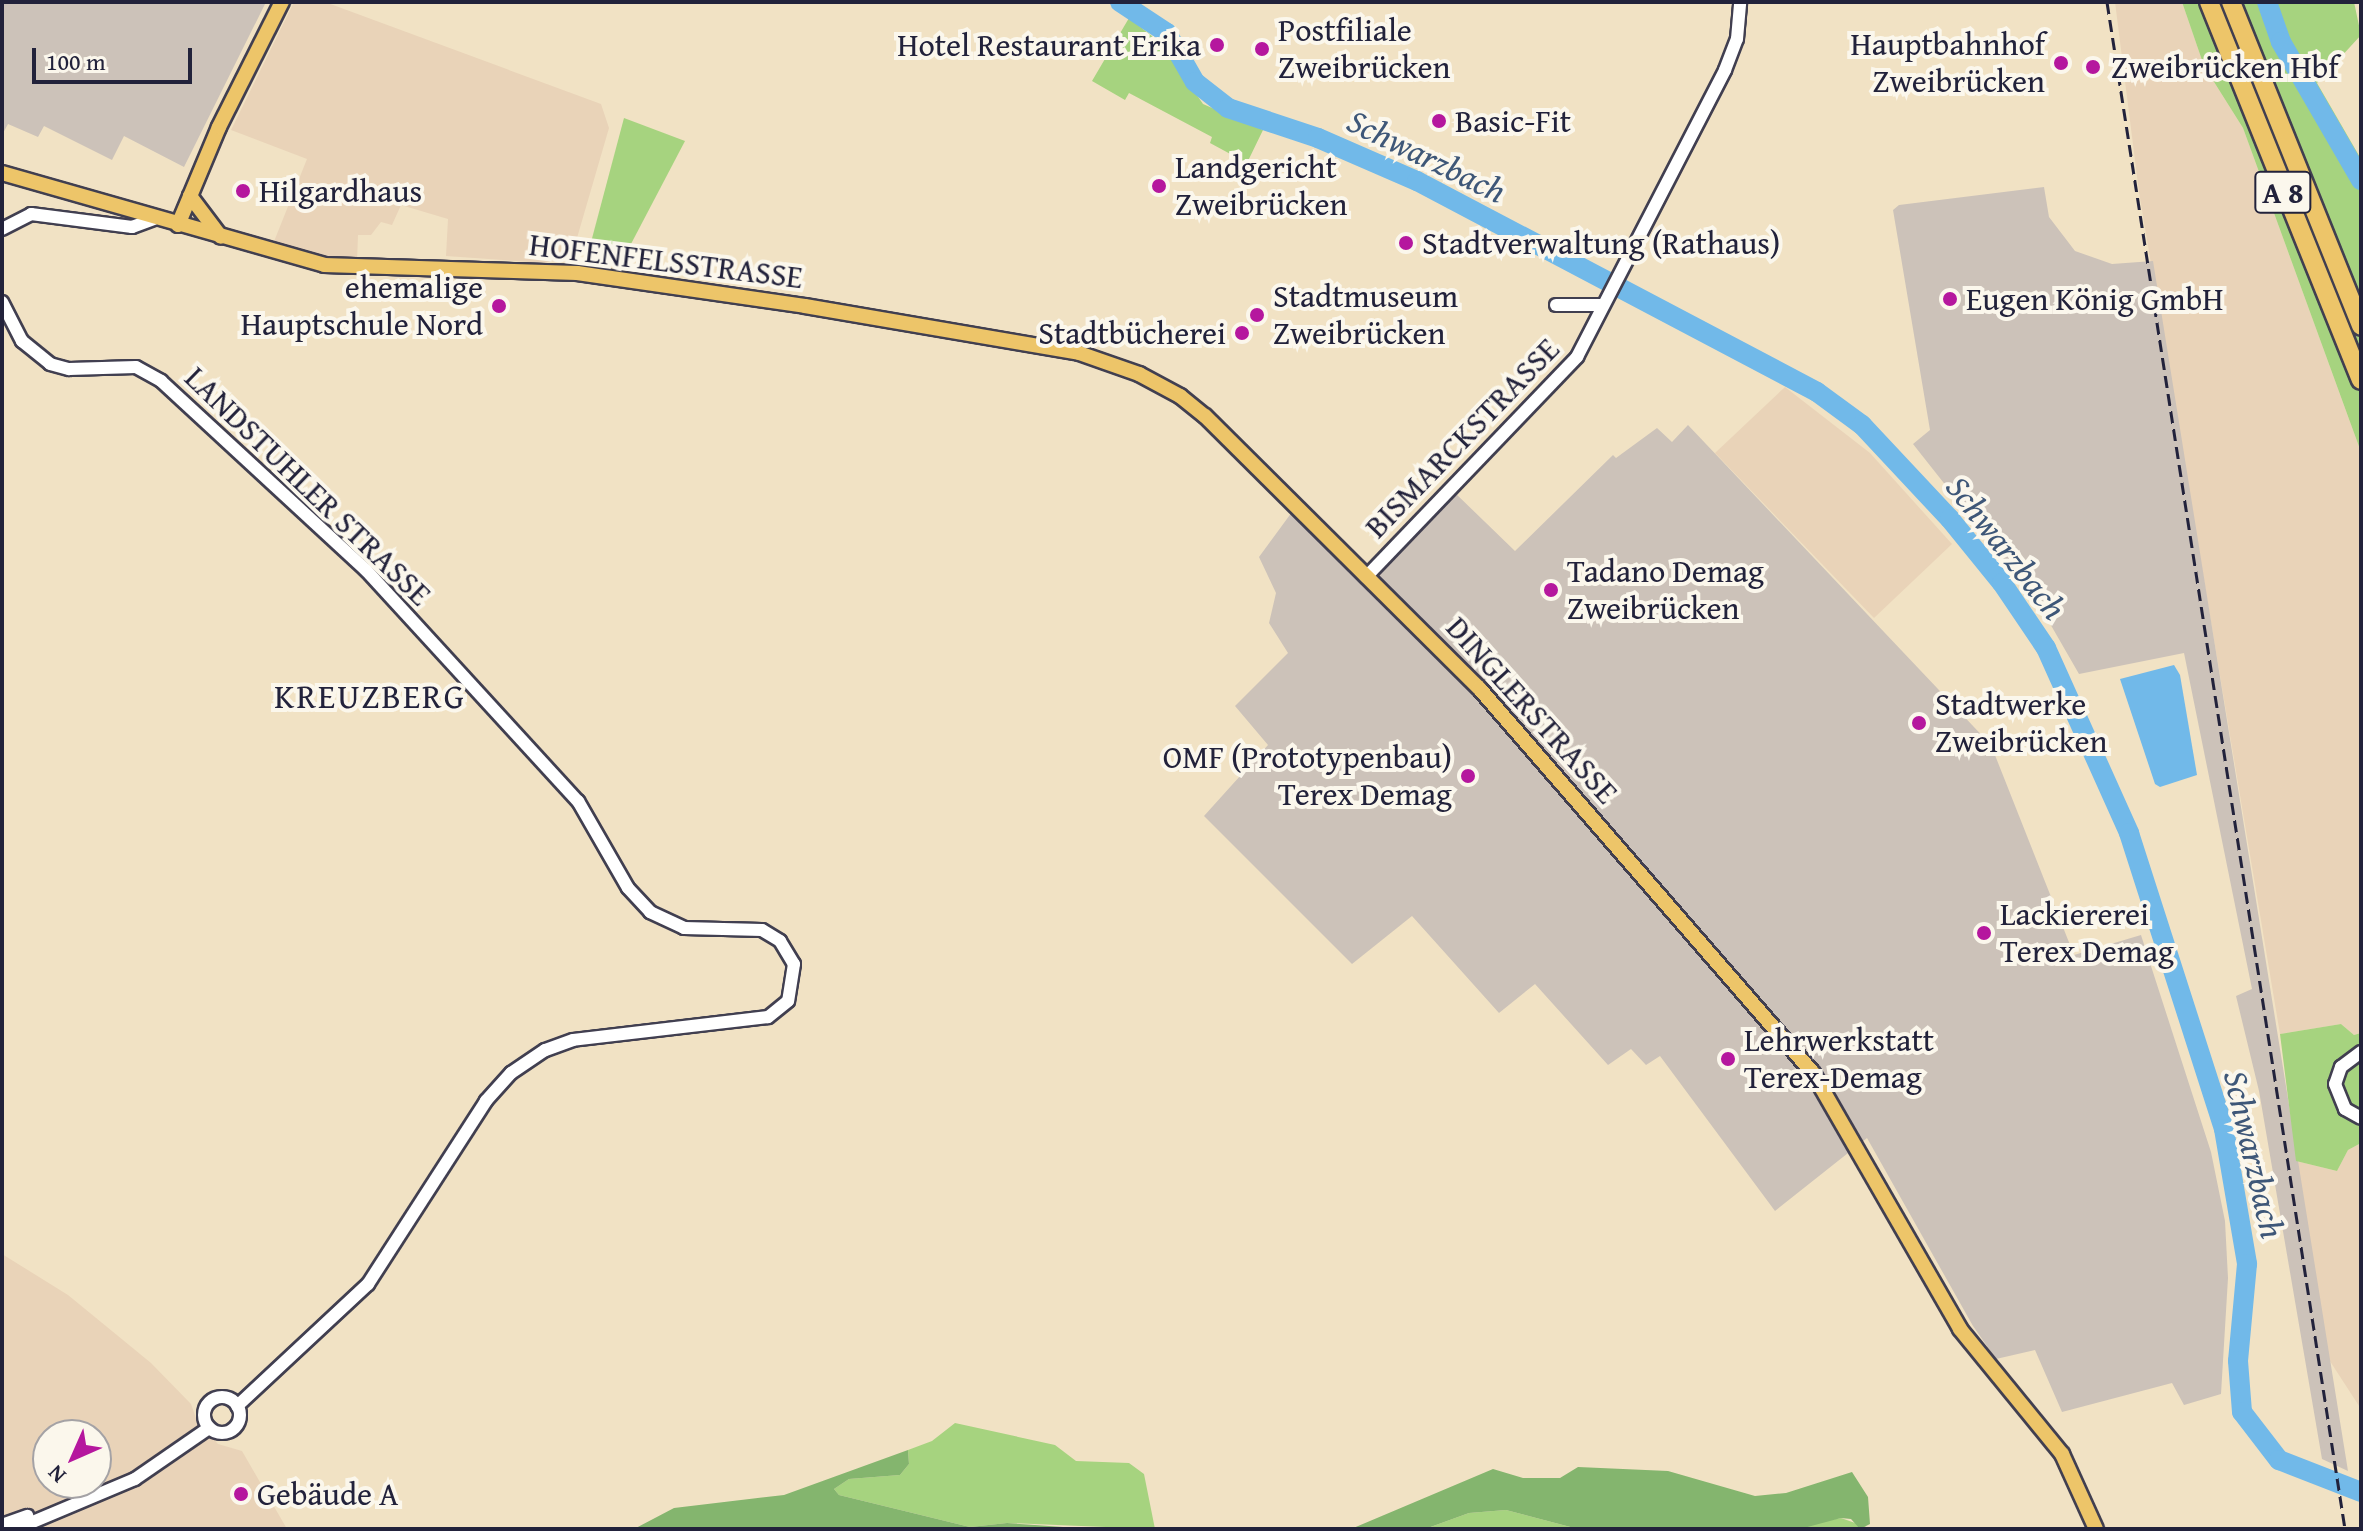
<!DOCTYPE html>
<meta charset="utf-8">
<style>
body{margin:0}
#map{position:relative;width:2363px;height:1531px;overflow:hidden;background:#f1e2c4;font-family:"Gentium Book Plus",serif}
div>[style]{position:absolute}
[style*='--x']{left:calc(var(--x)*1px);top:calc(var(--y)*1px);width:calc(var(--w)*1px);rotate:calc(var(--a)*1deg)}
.built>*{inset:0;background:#e9d3b8}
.industrial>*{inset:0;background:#ccc2b9}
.green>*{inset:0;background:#a6d37f}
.forest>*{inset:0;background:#84b56e}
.water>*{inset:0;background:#71b9e9}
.river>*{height:20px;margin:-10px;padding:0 10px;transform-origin:10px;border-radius:10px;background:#71b9e9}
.roads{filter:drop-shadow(2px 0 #413f50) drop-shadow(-2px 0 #413f50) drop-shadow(0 2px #413f50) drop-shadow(0 -2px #413f50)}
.minor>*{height:12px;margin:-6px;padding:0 6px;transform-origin:6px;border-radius:6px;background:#fff}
.minor>.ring{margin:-6px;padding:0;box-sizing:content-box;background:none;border:12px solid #fff;border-radius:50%}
.major>*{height:14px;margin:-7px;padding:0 7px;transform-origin:7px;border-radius:7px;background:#edc569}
.highway>*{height:18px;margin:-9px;padding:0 9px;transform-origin:9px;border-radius:9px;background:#edc569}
.rail>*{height:3px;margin-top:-1.5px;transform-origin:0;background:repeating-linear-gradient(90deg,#22223b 0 12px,transparent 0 18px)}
.dots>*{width:22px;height:22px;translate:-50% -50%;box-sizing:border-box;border:4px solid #fbf7ec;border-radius:50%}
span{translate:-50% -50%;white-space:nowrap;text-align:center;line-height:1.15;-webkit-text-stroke:8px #fbf7ec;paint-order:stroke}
.shield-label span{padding:2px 6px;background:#fbf7ec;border:2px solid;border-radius:6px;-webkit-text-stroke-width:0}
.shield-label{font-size:30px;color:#22223b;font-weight:700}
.poi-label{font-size:32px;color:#22223b}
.left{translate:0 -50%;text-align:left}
.right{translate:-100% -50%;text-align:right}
.street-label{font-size:32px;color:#22223b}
.water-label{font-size:34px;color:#3e5778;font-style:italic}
.neighbourhood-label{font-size:34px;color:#22223b;letter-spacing:2px}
.frame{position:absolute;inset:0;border:4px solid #22223b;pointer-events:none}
.north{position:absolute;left:32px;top:1419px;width:80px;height:80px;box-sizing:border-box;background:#fbf7ec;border:2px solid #a4a2a5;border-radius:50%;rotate:225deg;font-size:22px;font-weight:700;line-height:32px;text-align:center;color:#22223b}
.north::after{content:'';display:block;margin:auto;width:28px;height:36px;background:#b5179e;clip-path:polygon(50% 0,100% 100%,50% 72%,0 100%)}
.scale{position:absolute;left:32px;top:48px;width:160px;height:36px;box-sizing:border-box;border:4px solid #22223b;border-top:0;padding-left:10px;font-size:24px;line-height:28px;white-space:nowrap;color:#22223b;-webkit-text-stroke:6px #fbf7ec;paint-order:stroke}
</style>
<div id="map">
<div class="built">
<div style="clip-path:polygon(294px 2px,325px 2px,601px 104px,609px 128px,577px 238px,564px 257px,545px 263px,446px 256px,448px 219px,401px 205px,392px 225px,381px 222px,371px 235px,358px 235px,357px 262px,273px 244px,307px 159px,231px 130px)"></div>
<div style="clip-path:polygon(2115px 2px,2182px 2px,2204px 66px,2243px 128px,2361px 452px,2361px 1033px,2354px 1035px,2341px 1024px,2280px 1034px,2139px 192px)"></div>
<div style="clip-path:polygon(1785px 387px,1870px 453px,1952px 544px,1874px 618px,1715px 453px)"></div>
<div style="clip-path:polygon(2361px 1143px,2361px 1409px,2326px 1355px,2296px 1161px,2337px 1171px,2348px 1150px)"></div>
<div style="clip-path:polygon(evenodd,2px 1254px,68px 1295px,151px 1363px,191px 1404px,197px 1421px,218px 1444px,242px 1451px,287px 1529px,2px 1529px,2px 1254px,48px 1435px,96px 1435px,96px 1483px,48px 1483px,48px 1435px)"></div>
</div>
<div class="industrial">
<div style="clip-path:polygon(2px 2px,266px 2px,184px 167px,124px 136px,112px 160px,44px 126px,38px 137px,8px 124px,2px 135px)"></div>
<div style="clip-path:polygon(2044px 187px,2049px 217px,2075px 251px,2112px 264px,2153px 261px,2348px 1471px,2322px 1459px,2259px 1091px,2236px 996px,2252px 989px,2184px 653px,2079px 674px,2037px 601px,1913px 444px,1930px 430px,1893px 210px,1899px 205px)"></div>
<div style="clip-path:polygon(1688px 425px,1991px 745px,2074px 955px,2141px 935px,2211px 1152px,2225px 1221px,2228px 1278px,2221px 1394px,2184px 1405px,2172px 1383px,2062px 1412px,2035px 1350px,1996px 1359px,1973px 1326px,1867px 1138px,1775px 1211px,1660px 1056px,1646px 1065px,1631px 1049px,1608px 1065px,1535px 984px,1499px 1013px,1412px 916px,1352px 964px,1204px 816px,1268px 745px,1235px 706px,1288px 653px,1269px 623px,1276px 593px,1259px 557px,1292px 512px,1368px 589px,1453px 491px,1515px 551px,1613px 455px,1616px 458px,1657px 428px,1672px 442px)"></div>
</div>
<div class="green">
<div style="clip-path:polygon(2182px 2px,2354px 2px,2361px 35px,2317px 83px,2361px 159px,2361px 452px,2243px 128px,2204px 66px)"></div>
<div style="clip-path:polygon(1129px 18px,1162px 44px,1203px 104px,1263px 130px,1247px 163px,1210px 143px,1212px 137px,1129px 93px,1125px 100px,1092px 81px)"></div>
<div style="clip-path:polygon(624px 118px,685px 141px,621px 263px,586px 261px)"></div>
<div style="clip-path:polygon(2341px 1024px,2354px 1035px,2361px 1033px,2361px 1143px,2348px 1150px,2337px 1171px,2296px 1161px,2280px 1034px)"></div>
<div style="clip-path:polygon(955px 1423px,1055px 1445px,1076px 1461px,1129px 1463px,1144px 1474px,1155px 1529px,1007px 1523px,970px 1527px,839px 1495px,834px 1489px,849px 1479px,900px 1475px,909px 1464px,908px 1450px,932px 1441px)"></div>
<div style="clip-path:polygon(1506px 1510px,1578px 1529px,1425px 1529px,1469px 1513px)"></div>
<div style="clip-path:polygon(1841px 1518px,1872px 1529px,1800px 1529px,1807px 1524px)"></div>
</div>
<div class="forest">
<div style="clip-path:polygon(908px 1450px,909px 1464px,900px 1475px,849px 1479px,834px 1489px,839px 1495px,970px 1527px,1007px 1523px,1091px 1529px,634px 1529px,674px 1508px,784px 1495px)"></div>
<div style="clip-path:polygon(1578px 1467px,1668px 1471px,1755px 1496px,1786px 1493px,1852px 1472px,1868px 1497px,1870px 1524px,1860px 1529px,1851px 1519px,1841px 1518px,1800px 1529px,1578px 1529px,1506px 1510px,1469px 1513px,1425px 1529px,1351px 1529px,1493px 1469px,1523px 1478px,1560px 1478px)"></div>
</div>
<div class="water">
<div style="clip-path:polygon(2174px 665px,2180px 675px,2197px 775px,2160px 787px,2155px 784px,2120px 679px)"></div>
</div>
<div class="river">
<div style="--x:1120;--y:2;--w:56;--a:33.4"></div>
<div style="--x:1167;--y:33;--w:56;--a:60.3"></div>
<div style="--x:1195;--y:82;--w:42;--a:38.2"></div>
<div style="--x:1228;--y:108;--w:95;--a:18.4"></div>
<div style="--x:1318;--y:138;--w:108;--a:23.5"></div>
<div style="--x:1417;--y:181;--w:452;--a:27.8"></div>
<div style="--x:1817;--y:392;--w:56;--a:36.3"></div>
<div style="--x:1862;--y:425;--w:129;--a:46.9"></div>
<div style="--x:1950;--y:519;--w:82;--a:50.9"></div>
<div style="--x:2002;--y:583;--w:78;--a:55.9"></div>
<div style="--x:2046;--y:648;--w:203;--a:65.8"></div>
<div style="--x:2129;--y:833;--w:311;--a:72.2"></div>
<div style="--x:2224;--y:1129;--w:137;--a:80.3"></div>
<div style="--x:2247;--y:1264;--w:97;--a:95.3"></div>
<div style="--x:2238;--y:1361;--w:51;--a:85.5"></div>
<div style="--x:2242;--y:1412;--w:61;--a:52.4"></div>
<div style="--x:2279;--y:1460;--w:88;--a:21.3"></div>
<div style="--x:2267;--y:2;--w:42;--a:70.7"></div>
<div style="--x:2281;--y:42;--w:160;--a:59.9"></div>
</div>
<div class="roads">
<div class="minor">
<div style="--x:2;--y:229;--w:33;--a:-27"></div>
<div style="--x:31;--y:214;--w:102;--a:7.3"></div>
<div style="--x:132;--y:227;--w:23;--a:-20"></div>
<div style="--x:2;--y:302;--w:44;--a:62.9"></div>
<div style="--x:22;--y:341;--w:36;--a:39"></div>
<div style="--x:50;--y:364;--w:20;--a:15"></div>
<div style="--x:69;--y:369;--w:67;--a:-1.7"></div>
<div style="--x:136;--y:367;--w:29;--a:29"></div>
<div style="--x:161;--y:381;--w:279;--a:42.7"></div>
<div style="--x:366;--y:570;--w:314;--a:47.5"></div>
<div style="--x:578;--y:801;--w:100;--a:60.1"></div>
<div style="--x:628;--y:888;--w:33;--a:47"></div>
<div style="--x:650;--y:912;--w:38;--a:25"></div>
<div style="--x:684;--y:928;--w:78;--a:1.5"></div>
<div style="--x:762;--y:930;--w:21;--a:31"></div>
<div style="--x:780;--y:941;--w:27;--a:59"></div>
<div style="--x:794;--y:964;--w:37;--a:99"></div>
<div style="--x:788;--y:1001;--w:26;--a:141"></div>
<div style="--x:768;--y:1017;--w:196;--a:173.3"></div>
<div style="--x:573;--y:1040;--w:30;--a:160"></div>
<div style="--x:545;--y:1050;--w:41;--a:145.9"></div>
<div style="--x:511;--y:1073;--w:38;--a:132"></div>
<div style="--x:486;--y:1101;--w:218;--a:122.8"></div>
<div style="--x:368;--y:1284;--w:179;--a:137"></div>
<div style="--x:1556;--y:305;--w:47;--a:0"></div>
<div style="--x:1366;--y:577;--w:305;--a:-46.2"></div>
<div style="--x:1577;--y:357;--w:323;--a:-62.7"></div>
<div style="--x:1725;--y:70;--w:33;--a:-69"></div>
<div style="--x:1737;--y:39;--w:37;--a:-85"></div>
<div style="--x:2361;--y:1052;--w:25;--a:143"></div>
<div style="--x:2341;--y:1067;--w:18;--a:109"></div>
<div style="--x:2335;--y:1084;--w:27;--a:68"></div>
<div style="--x:2345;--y:1109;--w:18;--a:29"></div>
<div class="ring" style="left:204px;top:1397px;width:24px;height:24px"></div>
<div style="--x:2;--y:1525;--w:27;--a:-20"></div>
<div style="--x:16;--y:1529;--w:129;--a:-22.8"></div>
<div style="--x:135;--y:1479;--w:90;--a:-34.6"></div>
</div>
<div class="major">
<div style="--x:2;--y:173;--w:335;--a:15.9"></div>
<div style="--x:324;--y:265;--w:253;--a:1.8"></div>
<div style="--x:577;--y:273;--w:230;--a:8.2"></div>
<div style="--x:805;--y:306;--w:278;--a:9.7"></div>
<div style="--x:1079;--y:353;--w:64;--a:19.3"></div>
<div style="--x:1139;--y:374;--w:47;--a:28.2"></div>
<div style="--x:1180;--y:396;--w:32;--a:39"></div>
<div style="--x:1205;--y:416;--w:386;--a:44.8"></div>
<div style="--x:1479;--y:688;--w:510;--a:49.06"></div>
<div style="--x:1813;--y:1073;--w:295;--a:60.1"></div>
<div style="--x:1960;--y:1329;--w:161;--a:50.8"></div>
<div style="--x:2062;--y:1454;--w:82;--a:65.6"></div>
<div style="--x:190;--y:196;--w:51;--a:52.9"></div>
<div style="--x:178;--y:225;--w:106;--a:-67.3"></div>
<div style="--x:219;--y:127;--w:140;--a:-63.3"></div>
</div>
<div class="highway">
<div style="--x:2209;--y:2;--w:407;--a:68.1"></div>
<div style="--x:2231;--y:2;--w:349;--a:68.1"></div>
</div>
</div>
<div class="rail">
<div style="--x:2107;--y:2;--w:1545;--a:81.14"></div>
</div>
<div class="dots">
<div style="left:1217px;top:45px;background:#b5179e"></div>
<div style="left:1262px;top:49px;background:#b5179e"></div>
<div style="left:2061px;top:63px;background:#b5179e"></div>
<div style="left:2093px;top:67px;background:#b5179e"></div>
<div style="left:1439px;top:121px;background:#b5179e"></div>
<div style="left:1159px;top:186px;background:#b5179e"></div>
<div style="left:243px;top:191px;background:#b5179e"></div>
<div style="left:1406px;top:243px;background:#b5179e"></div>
<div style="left:1950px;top:299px;background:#b5179e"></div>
<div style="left:499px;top:306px;background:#b5179e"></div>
<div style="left:1257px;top:315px;background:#b5179e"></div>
<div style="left:1242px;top:333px;background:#b5179e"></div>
<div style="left:1551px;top:590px;background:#b5179e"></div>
<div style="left:1919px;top:723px;background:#b5179e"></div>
<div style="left:1468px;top:776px;background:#b5179e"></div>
<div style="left:1984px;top:933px;background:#b5179e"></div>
<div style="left:1728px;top:1059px;background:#b5179e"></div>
<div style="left:241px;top:1494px;background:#b5179e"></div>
</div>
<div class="shield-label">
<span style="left:2283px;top:192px">A 8</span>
</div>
<div class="poi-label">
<span class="left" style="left:1278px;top:49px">Postfiliale<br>Zweibrücken</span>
<span class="right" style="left:1201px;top:45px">Hotel Restaurant Erika</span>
<span class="right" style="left:2045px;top:63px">Hauptbahnhof<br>Zweibrücken</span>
<span class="left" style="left:2111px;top:67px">Zweibrücken Hbf</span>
<span class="left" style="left:1455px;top:121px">Basic-Fit</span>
<span class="left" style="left:1175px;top:186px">Landgericht<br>Zweibrücken</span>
<span class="left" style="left:259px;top:191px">Hilgardhaus</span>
<span class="left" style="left:1422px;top:243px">Stadtverwaltung (Rathaus)</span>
<span class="right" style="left:483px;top:306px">ehemalige<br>Hauptschule Nord</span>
<span class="left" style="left:1273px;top:315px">Stadtmuseum<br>Zweibrücken</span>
<span class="left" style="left:1966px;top:299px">Eugen König GmbH</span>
<span class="right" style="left:1226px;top:333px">Stadtbücherei</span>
<span class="left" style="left:1567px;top:590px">Tadano Demag<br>Zweibrücken</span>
<span class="left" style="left:1935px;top:723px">Stadtwerke<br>Zweibrücken</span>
<span class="right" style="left:1452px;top:776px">OMF (Prototypenbau)<br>Terex Demag</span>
<span class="left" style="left:2000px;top:933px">Lackiererei<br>Terex Demag</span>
<span class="left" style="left:1744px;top:1059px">Lehrwerkstatt<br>Terex-Demag</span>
<span class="left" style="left:257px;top:1494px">Gebäude A</span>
</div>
<div class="street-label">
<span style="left:666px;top:261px;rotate:7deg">HOFENFELSSTRASSE</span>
<span style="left:1462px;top:438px;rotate:-46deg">BISMARCKSTRASSE</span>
<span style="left:308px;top:486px;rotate:44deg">LANDSTUHLER STRASSE</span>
<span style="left:1532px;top:710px;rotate:48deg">DINGLERSTRASSE</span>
</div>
<div class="water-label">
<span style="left:1427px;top:155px;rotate:26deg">Schwarzbach</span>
<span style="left:2007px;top:547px;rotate:52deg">Schwarzbach</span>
<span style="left:2255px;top:1154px;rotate:77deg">Schwarzbach</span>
</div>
<div class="neighbourhood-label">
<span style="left:370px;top:696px">KREUZBERG</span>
</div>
<div class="frame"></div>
<div class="north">N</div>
<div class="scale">100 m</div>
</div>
